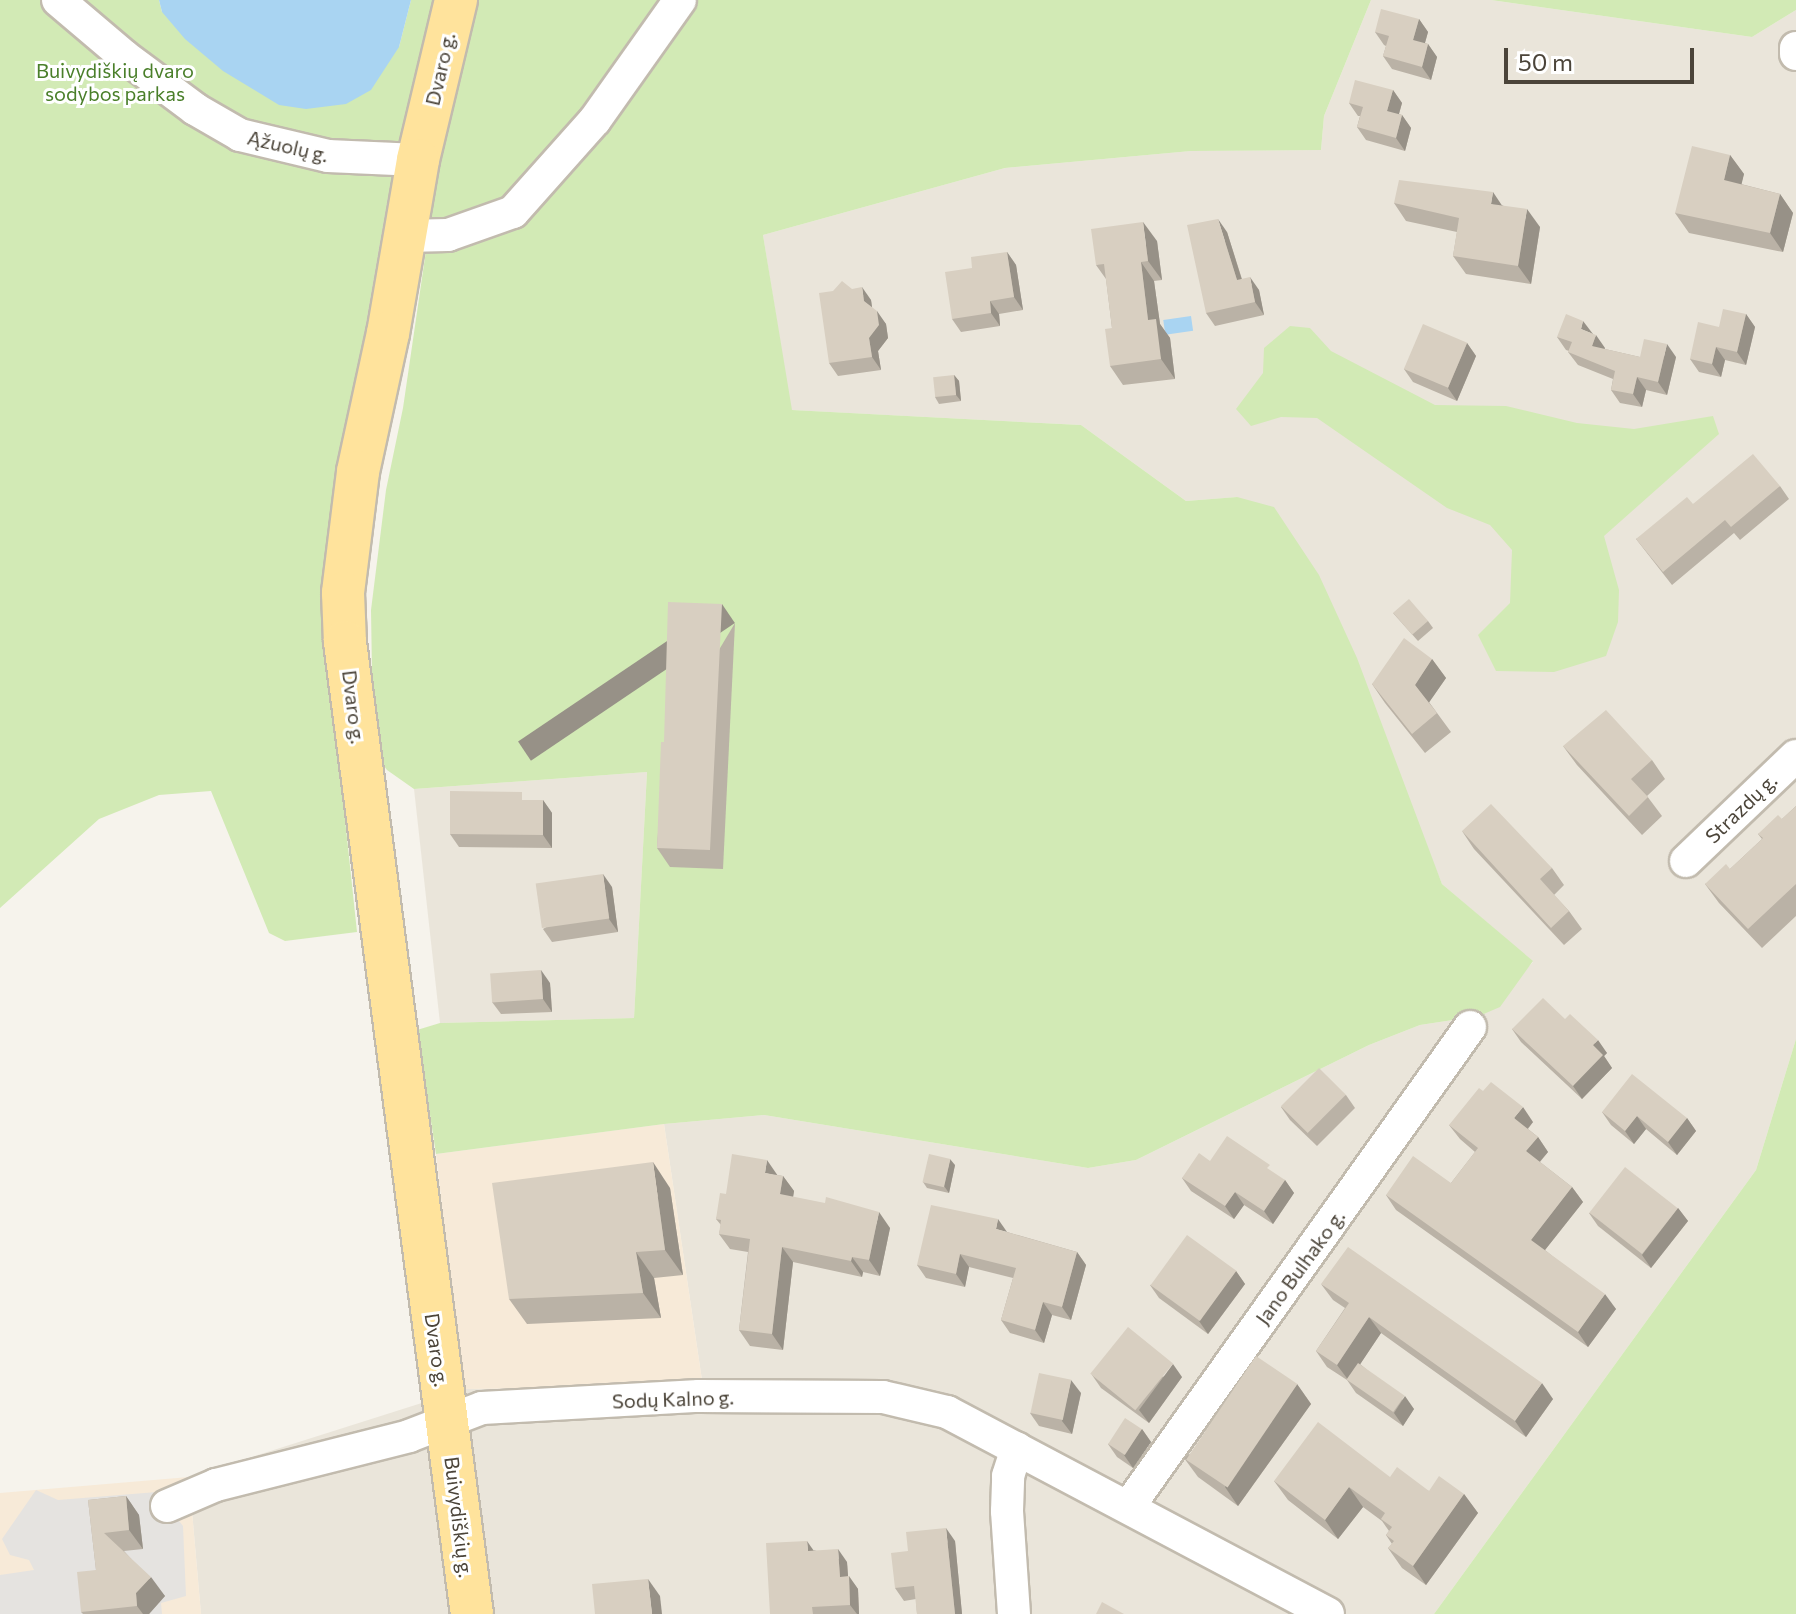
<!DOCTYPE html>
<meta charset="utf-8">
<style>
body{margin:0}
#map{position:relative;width:1796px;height:1614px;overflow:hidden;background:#f6f3ec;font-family:Commissioner,sans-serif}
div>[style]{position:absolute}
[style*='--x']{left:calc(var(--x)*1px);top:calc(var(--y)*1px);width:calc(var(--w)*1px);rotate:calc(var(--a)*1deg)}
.residential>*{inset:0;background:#eae5da}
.commercial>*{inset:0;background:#f7ead8}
.green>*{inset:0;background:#d2eab5}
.parking>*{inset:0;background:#e5e3e0}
.water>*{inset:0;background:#a9d4f2;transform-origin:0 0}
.roads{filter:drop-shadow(2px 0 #c2bbae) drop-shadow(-2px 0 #c2bbae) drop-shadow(0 2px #c2bbae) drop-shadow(0 -2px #c2bbae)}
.minor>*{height:32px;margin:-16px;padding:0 16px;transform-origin:16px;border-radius:16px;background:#fff}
.major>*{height:42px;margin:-21px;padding:0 21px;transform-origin:21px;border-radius:21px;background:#ffe39c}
.wall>*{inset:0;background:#bab2a6}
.shaded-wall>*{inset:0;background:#979187;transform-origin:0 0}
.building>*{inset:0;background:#d8cfc1;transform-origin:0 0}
span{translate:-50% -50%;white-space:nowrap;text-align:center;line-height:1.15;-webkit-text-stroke:6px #fff;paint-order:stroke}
.street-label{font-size:20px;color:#4b4439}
.park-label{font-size:20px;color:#4a7f2a}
.scale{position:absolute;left:1504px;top:48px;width:190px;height:36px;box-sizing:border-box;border:4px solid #4b4439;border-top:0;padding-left:10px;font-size:24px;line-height:28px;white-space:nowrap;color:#4b4439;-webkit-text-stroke:6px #fff;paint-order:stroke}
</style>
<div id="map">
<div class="residential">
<div style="clip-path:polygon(1371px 0,1491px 0,1752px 37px,1796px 10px,1796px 1039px,1756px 1170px,1434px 1614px,486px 1614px,463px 1389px,703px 1387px,664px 1124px,764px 1115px,1088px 1168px,1136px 1160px,1369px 1045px,1420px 1025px,1479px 1016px,1533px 962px,1442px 884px,1417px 823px,1237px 497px,1186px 501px,1081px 425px,791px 410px,763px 235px,1005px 168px,1191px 151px,1321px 150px,1324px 116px)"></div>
<div style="clip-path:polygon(647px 772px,634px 1018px,440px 1023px,414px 789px)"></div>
<div style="clip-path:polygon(428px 1401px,460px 1614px,201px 1614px,189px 1477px)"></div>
</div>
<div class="commercial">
<div style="clip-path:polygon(664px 1124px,703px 1387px,463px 1389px,436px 1154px)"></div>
<div style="clip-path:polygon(189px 1477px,201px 1614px,0 1614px,0 1493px)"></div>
</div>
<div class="green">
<div style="clip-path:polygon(0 0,159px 0,162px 12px,399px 47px,411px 0,433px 0,388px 198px,328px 543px,328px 659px,357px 932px,285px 941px,269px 933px,211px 791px,159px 795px,99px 819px,0 908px)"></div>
<div style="clip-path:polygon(471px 0,1371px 0,1324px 116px,1321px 150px,1191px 151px,1005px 168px,763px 235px,792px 410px,1081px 425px,1186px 501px,1237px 497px,1274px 507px,1319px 575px,1357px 658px,1442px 884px,1533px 961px,1500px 1007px,1479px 1016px,1420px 1025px,1369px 1045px,1136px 1160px,1088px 1168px,764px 1115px,664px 1124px,436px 1154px,417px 1030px,440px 1023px,634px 1018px,647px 772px,414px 789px,387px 770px,378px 758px,373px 736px,371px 610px,386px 490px,403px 408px,435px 189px)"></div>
<div style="clip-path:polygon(1491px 0,1796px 0,1796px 10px,1752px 37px)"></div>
<div style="clip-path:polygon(1290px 326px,1310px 328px,1331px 351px,1435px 405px,1506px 406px,1577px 423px,1634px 429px,1713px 416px,1719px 434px,1604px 536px,1619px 590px,1618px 622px,1606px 656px,1554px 672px,1496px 671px,1478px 635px,1510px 603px,1512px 550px,1490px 525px,1447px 508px,1317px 418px,1281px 417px,1251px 426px,1236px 409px,1263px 373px,1264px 348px)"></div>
<div style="clip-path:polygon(1796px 1039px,1796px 1614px,1434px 1614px,1756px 1170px)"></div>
</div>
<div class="parking">
<div style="clip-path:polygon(36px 1490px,58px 1500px,157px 1492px,183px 1526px,186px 1596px,161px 1603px,162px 1614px,0 1614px,0 1575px,34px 1570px,29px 1560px,10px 1555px,2px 1539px)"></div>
</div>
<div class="water">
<div style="clip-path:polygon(159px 0,411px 0,399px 47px,371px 90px,346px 104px,306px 109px,279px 105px,223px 71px,185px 39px,162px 12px)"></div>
<div style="left:1191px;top:316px;width:15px;height:28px;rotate:82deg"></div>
</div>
<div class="roads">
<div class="minor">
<div style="--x:58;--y:0;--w:87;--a:40.3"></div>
<div style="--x:124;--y:56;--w:89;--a:36.7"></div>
<div style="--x:195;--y:109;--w:52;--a:30"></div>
<div style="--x:240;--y:135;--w:90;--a:13.4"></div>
<div style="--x:328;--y:156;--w:90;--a:2.5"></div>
<div style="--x:1796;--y:48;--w:6;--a:90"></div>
<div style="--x:404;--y:236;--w:44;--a:-1.3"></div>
<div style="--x:448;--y:235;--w:69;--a:-19.5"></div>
<div style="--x:513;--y:212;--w:123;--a:-48.3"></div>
<div style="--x:595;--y:120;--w:147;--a:-54.7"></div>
<div style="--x:1686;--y:861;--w:152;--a:-43.7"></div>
<div style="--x:167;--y:1506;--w:53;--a:-23.2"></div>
<div style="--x:216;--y:1485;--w:199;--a:-14.2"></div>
<div style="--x:409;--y:1436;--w:78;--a:-21"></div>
<div style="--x:482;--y:1408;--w:217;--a:-3.2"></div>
<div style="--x:699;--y:1396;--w:184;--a:0.3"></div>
<div style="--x:883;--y:1397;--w:66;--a:13.2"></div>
<div style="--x:947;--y:1412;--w:431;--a:27.9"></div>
<div style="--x:1129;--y:1506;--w:588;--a:-54.55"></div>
<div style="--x:1014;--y:1614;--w:103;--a:-93.9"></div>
<div style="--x:1007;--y:1511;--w:35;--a:-88"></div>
<div style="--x:1008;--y:1476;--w:29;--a:-72"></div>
</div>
<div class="major">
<div style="--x:456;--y:0;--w:164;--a:103.4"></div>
<div style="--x:418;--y:160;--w:176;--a:99.8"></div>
<div style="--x:388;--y:333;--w:142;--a:102.2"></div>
<div style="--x:358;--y:472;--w:122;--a:97.1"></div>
<div style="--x:343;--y:593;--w:49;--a:87.7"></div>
<div style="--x:345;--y:642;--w:980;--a:82.56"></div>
</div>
</div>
<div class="wall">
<div style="clip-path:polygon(1419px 19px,1428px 32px,1425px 43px,1428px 44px,1437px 57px,1431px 80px,1392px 69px,1383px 56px,1386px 46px,1384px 45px,1375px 32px)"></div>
<div style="clip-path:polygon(1393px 90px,1402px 103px,1399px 114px,1402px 115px,1411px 128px,1405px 151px,1366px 140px,1357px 127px,1360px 116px,1358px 116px,1349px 103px)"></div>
<div style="clip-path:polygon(1730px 155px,1744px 174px,1741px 184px,1780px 194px,1793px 213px,1783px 252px,1689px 233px,1675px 213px)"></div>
<div style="clip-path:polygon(1394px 203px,1502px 205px,1540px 227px,1531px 284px,1466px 274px,1453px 256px,1457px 232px,1406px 221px)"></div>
<div style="clip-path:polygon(1227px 232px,1242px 279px,1259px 290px,1264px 315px,1215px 326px,1206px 313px)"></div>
<div style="clip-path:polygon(1157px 241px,1162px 280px,1154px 281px,1160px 324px,1170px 338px,1175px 379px,1123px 385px,1110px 366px,1112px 328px,1106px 279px,1096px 265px)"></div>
<div style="clip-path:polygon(1007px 252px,1016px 265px,1023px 310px,999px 314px,1000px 326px,961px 332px,952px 319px)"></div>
<div style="clip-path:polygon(852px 289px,871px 300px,872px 308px,886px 324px,888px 338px,878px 351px,881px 370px,838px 376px,829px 363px)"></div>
<div style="clip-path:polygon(1746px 314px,1755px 327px,1746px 365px,1725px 360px,1721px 377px,1699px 372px,1690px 359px,1719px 327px)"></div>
<div style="clip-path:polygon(1592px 333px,1605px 349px,1640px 357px,1676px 357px,1667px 395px,1646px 390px,1642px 407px,1620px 403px,1611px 390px,1613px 379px,1578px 365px,1568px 352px,1569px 351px,1566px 350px,1557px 337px)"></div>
<div style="clip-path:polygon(1467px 343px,1476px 356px,1457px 401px,1413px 382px,1404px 369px)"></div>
<div style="clip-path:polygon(954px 375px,959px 381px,961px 401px,939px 404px,935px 397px)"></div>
<div style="clip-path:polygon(1780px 486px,1789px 499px,1740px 540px,1734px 533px,1672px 585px,1636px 539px,1693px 504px)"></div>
<div style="clip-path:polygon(1393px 613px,1428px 621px,1433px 628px,1418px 641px)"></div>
<div style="clip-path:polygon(735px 623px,723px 869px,670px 867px,657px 848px,664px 742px)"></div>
<div style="clip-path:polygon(1432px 659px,1446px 678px,1429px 702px,1451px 732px,1425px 753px,1385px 703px,1372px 684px)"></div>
<div style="clip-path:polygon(1563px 746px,1652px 760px,1665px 779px,1647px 796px,1662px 816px,1642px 835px,1577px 765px)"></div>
<div style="clip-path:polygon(543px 800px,552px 813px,552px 848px,459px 847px,450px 834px)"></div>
<div style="clip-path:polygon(1796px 806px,1796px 916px,1762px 948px,1719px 903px,1705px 884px,1730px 869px,1762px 839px,1758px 834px,1782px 819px)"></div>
<div style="clip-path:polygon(1462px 831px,1552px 868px,1564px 885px,1554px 895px,1569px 911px,1582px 929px,1564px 945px,1474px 849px)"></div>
<div style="clip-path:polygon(612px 887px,618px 932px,552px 942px,543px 929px)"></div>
<div style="clip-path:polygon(550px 983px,552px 1012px,501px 1014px,492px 1002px)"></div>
<div style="clip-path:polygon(1565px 1019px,1607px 1053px,1604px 1056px,1612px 1068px,1582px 1099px,1521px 1042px,1512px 1029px)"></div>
<div style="clip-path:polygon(1346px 1095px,1355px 1108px,1317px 1146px,1290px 1120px,1281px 1107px)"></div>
<div style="clip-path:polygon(1602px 1112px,1687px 1118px,1696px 1131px,1677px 1155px,1646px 1129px,1634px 1144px,1611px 1125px)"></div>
<div style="clip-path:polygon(1533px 1122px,1528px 1129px,1538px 1137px,1548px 1152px,1540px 1162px,1572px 1187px,1583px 1202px,1545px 1250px,1616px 1309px,1588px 1347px,1396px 1210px,1386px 1195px,1451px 1183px,1475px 1152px,1460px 1139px,1449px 1125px)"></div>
<div style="clip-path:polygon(1210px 1161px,1285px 1180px,1294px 1193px,1273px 1224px,1244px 1205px,1234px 1219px,1191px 1191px,1182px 1178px)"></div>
<div style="clip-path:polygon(955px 1165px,949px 1193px,927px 1188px,923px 1182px)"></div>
<div style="clip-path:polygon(777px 1175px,783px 1176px,794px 1191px,793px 1197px,890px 1228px,880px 1276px,863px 1272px,862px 1277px,793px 1262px,783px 1350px,750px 1346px,739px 1330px,748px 1252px,730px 1249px,719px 1234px,721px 1225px,716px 1219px,726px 1194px)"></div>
<div style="clip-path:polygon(670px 1188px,683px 1275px,654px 1278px,661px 1318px,527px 1324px,509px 1299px)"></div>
<div style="clip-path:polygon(1678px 1208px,1688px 1221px,1651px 1268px,1598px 1226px,1589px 1213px)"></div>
<div style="clip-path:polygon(1007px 1232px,1077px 1252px,1086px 1265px,1071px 1320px,1052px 1315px,1044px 1343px,1010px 1333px,1001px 1320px,1013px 1278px,969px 1267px,965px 1287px,926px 1278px,917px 1265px)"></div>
<div style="clip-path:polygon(1236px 1271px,1245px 1284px,1208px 1334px,1159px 1298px,1150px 1285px)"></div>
<div style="clip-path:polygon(1321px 1284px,1553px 1399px,1526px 1437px,1381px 1333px,1360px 1364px,1414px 1409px,1403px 1426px,1356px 1393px,1347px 1380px,1327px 1367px,1316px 1351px,1345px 1308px,1333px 1300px)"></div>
<div style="clip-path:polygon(1092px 1375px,1182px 1377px,1149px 1423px,1101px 1388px)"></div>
<div style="clip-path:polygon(1297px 1384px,1311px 1404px,1238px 1506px,1198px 1477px,1184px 1458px)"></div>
<div style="clip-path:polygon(1081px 1393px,1072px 1434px,1039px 1426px,1030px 1413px)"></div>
<div style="clip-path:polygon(1142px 1429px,1151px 1442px,1133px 1468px,1117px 1457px,1108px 1444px)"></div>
<div style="clip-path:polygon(1390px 1477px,1429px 1491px,1464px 1494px,1478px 1513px,1426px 1585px,1402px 1568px,1388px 1548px,1392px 1544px,1386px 1535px,1389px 1531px,1382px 1521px,1363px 1507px,1338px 1539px,1288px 1500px,1274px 1481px)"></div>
<div style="clip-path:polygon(126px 1496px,139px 1515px,143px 1549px,124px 1551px,165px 1596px,149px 1614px,83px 1614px,81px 1612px,96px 1570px,88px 1500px)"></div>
<div style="clip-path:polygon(955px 1541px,962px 1614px,917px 1614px,916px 1599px,904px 1601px,895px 1588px,908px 1551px)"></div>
<div style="clip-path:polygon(814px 1550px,847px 1562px,848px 1576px,858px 1589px,859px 1614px,770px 1614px)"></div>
</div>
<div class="shaded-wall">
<div style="clip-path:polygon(1419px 19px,1428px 32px,1422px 53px,1413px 40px)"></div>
<div style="clip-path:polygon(1428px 44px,1437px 57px,1431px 80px,1422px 67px)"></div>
<div style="clip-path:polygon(1393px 90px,1402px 103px,1396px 124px,1387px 111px)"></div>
<div style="clip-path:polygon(1402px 115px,1411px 128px,1405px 151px,1396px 138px)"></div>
<div style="clip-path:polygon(1730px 155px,1744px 174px,1738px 199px,1724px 180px)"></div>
<div style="clip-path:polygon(1493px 192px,1505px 210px,1491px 204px)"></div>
<div style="clip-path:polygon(1780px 194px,1793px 213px,1783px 252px,1770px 233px)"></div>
<div style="clip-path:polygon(1527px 209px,1540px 227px,1531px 284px,1518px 266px)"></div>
<div style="clip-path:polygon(1218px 219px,1227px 232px,1246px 293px,1237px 280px)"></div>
<div style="clip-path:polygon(1143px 222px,1157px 241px,1162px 280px,1148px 261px)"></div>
<div style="clip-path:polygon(1007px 252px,1016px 265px,1023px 310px,1014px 297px)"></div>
<div style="clip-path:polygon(1141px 262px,1154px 281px,1160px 324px,1170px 338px,1175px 379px,1161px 359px,1148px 320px)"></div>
<div style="clip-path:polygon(1250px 277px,1259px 290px,1264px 315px,1255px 302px)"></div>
<div style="clip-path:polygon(862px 287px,871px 300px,873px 314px,864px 301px)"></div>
<div style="clip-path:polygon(990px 301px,999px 314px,1000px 326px,991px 313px)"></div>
<div style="clip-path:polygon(877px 311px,886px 324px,888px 338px,878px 351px,881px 370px,872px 357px,869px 338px)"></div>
<div style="clip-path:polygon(1746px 314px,1755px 327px,1746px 365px,1737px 352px)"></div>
<div style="clip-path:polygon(1583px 321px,1593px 334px,1581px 329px)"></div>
<div style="clip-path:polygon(1596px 335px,1605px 348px,1601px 359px,1592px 346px)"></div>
<div style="clip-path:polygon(1467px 343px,1476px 356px,1457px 401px,1448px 388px)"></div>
<div style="clip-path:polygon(1667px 344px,1676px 357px,1667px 395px,1658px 382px)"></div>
<div style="clip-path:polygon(1716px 347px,1725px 360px,1721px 377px,1712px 364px)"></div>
<div style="clip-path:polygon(954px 375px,959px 381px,961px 401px,956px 395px)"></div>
<div style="clip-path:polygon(1637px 377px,1646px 390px,1642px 407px,1633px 394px)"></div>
<div style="left:722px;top:604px;width:23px;height:246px;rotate:56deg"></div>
<div style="clip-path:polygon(1432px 659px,1446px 678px,1428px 704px,1415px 685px)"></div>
<div style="clip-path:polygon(543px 800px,552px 813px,552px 848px,543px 835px)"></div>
<div style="clip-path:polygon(603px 874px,612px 887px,618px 932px,609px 919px)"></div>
<div style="clip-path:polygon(541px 970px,550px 983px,552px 1012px,543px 999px)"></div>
<div style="clip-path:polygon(1598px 1040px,1607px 1053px,1604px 1056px,1612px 1068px,1582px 1099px,1573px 1086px,1593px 1045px)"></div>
<div style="clip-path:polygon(1523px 1107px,1533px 1122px,1524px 1133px,1514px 1118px)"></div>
<div style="clip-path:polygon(1637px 1116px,1646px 1129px,1634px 1144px,1625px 1131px)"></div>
<div style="clip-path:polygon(1687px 1118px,1696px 1131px,1677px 1155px,1668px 1142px)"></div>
<div style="clip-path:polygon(1538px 1137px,1548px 1152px,1536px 1166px,1526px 1151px)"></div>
<div style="clip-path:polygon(950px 1159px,955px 1165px,949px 1193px,944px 1186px)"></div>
<div style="clip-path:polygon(767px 1160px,778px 1176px,765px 1173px)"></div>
<div style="clip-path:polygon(653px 1162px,670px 1188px,683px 1275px,665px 1250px)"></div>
<div style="clip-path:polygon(783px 1176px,794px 1191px,791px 1210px,780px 1194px)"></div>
<div style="clip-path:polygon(1285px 1180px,1294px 1193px,1273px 1224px,1264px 1211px)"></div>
<div style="clip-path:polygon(1572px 1187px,1583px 1202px,1541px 1255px,1531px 1240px)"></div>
<div style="clip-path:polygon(1235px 1192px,1244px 1205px,1234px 1219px,1225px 1206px)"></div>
<div style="clip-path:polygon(1678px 1208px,1688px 1221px,1651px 1268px,1642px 1255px)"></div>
<div style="clip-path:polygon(879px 1212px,890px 1228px,880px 1276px,869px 1260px)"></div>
<div style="clip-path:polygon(998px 1219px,1007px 1232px,996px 1229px)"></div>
<div style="clip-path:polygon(782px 1247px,793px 1262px,783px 1350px,772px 1334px)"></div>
<div style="clip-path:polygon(636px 1252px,654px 1278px,661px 1318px,643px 1293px)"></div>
<div style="clip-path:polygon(1077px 1252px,1086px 1265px,1071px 1320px,1062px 1307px)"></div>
<div style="clip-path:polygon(960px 1254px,969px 1267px,965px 1287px,956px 1274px)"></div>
<div style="clip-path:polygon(852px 1257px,863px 1272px,862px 1277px,851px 1261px)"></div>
<div style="clip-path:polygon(1236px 1271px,1245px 1284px,1208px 1334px,1199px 1321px)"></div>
<div style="clip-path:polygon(1605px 1294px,1616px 1309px,1588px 1347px,1578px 1332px)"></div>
<div style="clip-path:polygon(1043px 1302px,1052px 1315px,1044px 1343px,1035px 1330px)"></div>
<div style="clip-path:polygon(1369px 1317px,1381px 1333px,1349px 1381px,1337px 1365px)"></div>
<div style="clip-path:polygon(1173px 1364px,1182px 1377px,1149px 1423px,1139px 1410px)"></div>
<div style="clip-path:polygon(1071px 1380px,1081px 1393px,1072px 1434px,1062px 1421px)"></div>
<div style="clip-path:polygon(1542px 1383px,1553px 1399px,1526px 1437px,1515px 1421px)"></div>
<div style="clip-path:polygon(1297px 1384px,1311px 1404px,1238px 1506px,1225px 1487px)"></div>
<div style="clip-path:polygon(1405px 1396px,1414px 1409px,1403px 1426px,1394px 1413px)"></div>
<div style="clip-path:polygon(1142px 1429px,1151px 1442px,1133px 1468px,1124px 1455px)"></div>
<div style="clip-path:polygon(1349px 1487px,1363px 1507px,1338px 1539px,1325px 1520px)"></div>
<div style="clip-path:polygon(1464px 1494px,1478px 1513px,1426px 1585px,1413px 1566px)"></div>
<div style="clip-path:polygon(126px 1496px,139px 1515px,143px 1549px,129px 1530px)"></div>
<div style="clip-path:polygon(946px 1528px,955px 1541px,962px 1614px,955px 1614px)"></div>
<div style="clip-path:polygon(807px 1541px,816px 1554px,808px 1551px)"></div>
<div style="clip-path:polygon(838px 1549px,847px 1562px,849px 1590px,840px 1577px)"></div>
<div style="clip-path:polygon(849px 1576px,858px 1589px,859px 1614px,857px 1614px,850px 1605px)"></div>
<div style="clip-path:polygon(151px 1577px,165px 1596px,149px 1614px,143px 1614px,137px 1606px,136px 1593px)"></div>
<div style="clip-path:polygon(648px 1579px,660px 1596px,662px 1614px,652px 1614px)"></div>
</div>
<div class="building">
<div style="clip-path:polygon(1381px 9px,1419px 19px,1413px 40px,1428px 44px,1422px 67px,1383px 56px,1389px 36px,1375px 32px)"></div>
<div style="clip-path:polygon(1355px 80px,1393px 90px,1387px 111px,1402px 115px,1396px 138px,1357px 127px,1363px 107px,1349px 103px)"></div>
<div style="clip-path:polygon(1692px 146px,1730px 155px,1724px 180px,1780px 194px,1770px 233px,1675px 213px)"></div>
<div style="clip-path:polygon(1399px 180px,1493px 192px,1491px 204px,1527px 209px,1518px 266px,1453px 256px,1459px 218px,1394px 203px)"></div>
<div style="clip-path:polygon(1218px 219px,1237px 280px,1250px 277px,1255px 302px,1206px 313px,1187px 225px)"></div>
<div style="clip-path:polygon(1143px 222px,1148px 261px,1141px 262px,1148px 320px,1156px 319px,1161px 359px,1110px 366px,1105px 329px,1112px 328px,1104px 264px,1096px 265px,1091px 229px)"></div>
<div style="clip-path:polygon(1007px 252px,1014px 297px,990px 301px,991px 313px,952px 319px,945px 272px,972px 268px,971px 257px)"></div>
<div style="clip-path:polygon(842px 281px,852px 289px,862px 287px,864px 301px,877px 311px,879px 325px,869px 338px,872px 357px,829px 363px,819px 293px,833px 291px)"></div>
<div style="clip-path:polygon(1723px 309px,1746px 314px,1737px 352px,1716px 347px,1712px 364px,1690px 359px,1698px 322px,1719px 327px)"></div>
<div style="clip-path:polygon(1566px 314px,1583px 321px,1581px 329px,1596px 335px,1592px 346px,1640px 357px,1644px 339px,1667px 344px,1658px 382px,1637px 377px,1633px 394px,1611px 390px,1615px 371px,1568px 352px,1572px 342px,1557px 337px)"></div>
<div style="left:1423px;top:324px;width:48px;height:49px;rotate:23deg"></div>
<div style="left:954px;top:375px;width:20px;height:21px;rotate:84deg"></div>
<div style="clip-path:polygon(1753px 454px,1780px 486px,1731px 527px,1725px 520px,1663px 572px,1636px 539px,1687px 497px,1693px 504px)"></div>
<div style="left:1409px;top:599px;width:29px;height:21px;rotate:49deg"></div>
<div style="clip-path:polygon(668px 602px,722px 604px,710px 850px,657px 848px,661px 742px,664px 742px)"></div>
<div style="clip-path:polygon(1404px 638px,1432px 659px,1415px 685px,1437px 713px,1412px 734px,1372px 684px)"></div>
<div style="clip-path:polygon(1606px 710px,1652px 760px,1631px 779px,1648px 797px,1629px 816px,1563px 746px)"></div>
<div style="clip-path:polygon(450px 791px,522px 792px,522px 800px,543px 800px,543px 835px,450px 834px)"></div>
<div style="clip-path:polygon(1491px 804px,1552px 868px,1540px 879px,1569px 911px,1551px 928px,1462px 831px)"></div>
<div style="clip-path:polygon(1796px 806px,1796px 884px,1748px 929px,1705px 884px,1726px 864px,1730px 869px,1763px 838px,1758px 834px,1778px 815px,1782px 819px)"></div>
<div style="left:603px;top:874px;width:45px;height:68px;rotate:82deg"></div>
<div style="left:541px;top:970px;width:29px;height:51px;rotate:86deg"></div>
<div style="clip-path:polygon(1543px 998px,1565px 1019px,1570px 1014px,1598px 1040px,1593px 1045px,1603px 1055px,1573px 1086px,1512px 1029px)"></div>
<div style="left:1319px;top:1068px;width:38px;height:54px;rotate:45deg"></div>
<div style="clip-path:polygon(1632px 1074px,1687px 1118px,1668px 1142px,1637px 1116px,1625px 1131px,1602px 1112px)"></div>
<div style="clip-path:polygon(1491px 1082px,1523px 1107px,1514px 1118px,1538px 1137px,1526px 1151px,1572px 1187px,1531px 1240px,1605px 1294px,1578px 1332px,1386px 1195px,1413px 1156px,1451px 1183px,1478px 1148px,1449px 1125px,1479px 1088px,1483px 1091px)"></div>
<div style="clip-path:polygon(1227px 1136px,1270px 1165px,1267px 1168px,1285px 1180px,1264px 1211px,1235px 1192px,1225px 1206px,1182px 1178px,1199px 1153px,1210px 1161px)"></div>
<div style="clip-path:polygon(732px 1154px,767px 1160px,765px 1173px,783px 1176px,780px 1194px,825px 1203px,826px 1197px,879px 1212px,869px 1260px,852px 1257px,851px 1261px,782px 1247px,772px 1334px,739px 1330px,750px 1239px,719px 1234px,721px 1220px,716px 1219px,720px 1193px,726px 1194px)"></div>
<div style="left:929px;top:1154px;width:22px;height:29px;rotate:13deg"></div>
<div style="clip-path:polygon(653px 1162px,665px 1250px,636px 1252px,643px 1293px,509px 1299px,492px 1183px)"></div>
<div style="left:1625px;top:1167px;width:67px;height:58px;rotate:38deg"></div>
<div style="clip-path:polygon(931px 1205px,998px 1219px,996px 1229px,1077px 1252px,1062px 1307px,1043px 1302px,1035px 1330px,1001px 1320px,1016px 1268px,960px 1254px,956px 1274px,917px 1265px)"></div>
<div style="left:1187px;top:1235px;width:61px;height:62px;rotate:36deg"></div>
<div style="clip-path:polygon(1348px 1247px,1542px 1383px,1515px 1421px,1369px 1317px,1337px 1365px,1316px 1351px,1349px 1303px,1321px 1284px)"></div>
<div style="left:1128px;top:1327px;width:58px;height:60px;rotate:39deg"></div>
<div style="left:1256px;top:1356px;width:50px;height:125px;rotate:34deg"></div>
<div style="left:1358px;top:1363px;width:57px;height:20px;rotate:35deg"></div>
<div style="left:1039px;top:1373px;width:33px;height:41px;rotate:12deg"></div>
<div style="left:1125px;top:1418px;width:20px;height:31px;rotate:33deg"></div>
<div style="clip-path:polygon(1318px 1422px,1390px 1477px,1397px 1467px,1429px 1491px,1439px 1476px,1464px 1494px,1413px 1566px,1388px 1548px,1394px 1541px,1386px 1535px,1392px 1527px,1381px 1519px,1385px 1513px,1349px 1487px,1325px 1520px,1274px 1481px)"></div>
<div style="clip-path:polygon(126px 1496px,129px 1530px,104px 1533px,151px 1577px,136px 1593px,137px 1606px,81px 1612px,77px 1572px,96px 1570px,88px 1500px)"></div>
<div style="clip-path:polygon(946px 1528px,955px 1614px,917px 1614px,914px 1586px,895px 1588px,891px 1553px,908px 1551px,906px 1532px)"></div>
<div style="clip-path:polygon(807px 1541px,808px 1551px,838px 1549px,840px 1577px,849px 1576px,850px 1605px,812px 1607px,813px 1614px,770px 1614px,766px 1543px)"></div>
<div style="clip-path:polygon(648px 1579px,652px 1614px,595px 1614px,592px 1584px)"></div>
<div style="clip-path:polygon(1102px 1602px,1124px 1614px,1096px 1614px)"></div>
</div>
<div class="street-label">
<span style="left:440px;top:69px;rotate:-77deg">Dvaro g.</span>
<span style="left:288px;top:146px;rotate:13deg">Ąžuolų g.</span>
<span style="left:354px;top:707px;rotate:83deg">Dvaro g.</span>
<span style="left:1741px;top:808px;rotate:-44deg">Strazdų g.</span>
<span style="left:1300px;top:1267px;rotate:-54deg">Jano Bulhako g.</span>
<span style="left:437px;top:1350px;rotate:82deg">Dvaro g.</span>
<span style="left:673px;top:1399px;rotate:-2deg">Sodų Kalno g.</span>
<span style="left:459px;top:1517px;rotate:83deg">Buivydiškių g.</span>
</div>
<div class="park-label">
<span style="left:115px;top:82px">Buivydiškių dvaro<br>sodybos parkas</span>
</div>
<div class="scale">50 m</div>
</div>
